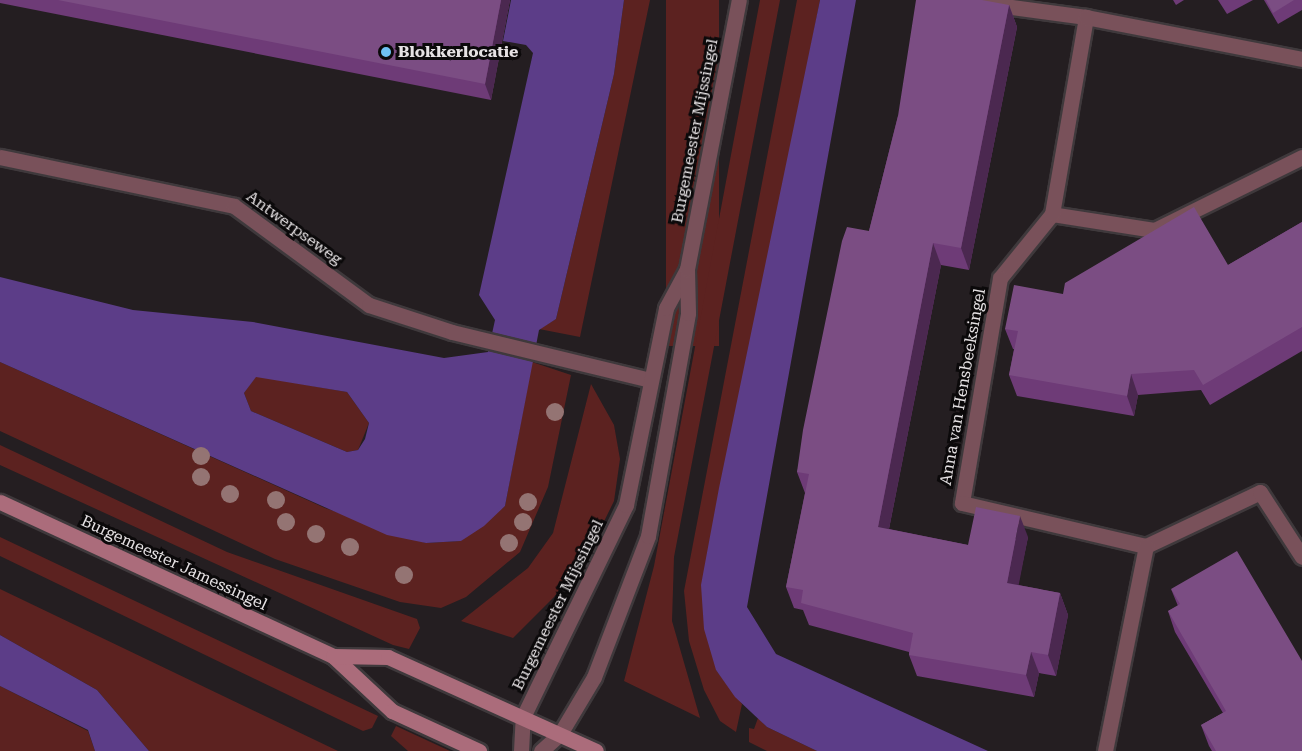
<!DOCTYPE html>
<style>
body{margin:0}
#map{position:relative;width:1302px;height:751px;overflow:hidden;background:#241e21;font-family:"Roboto Serif",serif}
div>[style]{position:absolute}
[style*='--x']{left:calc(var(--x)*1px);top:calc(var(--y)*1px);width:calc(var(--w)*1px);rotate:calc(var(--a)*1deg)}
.green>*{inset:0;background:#5c2220;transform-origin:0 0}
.water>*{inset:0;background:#5c3d88}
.roads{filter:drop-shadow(2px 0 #3f393c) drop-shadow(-2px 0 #3f393c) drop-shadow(0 2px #3f393c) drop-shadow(0 -2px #3f393c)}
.service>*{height:15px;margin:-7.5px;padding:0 7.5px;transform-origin:7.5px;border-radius:7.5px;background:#79515a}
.minor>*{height:15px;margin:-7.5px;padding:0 7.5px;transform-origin:7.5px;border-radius:7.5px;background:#79515a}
.tertiary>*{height:15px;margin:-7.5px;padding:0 7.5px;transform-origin:7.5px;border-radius:7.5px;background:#79515a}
.secondary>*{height:15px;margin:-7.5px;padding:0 7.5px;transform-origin:7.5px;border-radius:7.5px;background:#ab6c7b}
.trees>*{width:18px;height:18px;margin:-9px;border-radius:50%;background:#947473}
.wall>*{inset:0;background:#6e3b77}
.shaded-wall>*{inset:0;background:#4b2850}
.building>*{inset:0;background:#7b4d83}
.dots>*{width:16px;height:16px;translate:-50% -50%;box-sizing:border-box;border:3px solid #0b090a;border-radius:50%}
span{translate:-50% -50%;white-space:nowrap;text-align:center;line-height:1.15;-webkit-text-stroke:6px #0b090a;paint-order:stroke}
.poi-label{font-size:16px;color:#e6e2e4;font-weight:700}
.left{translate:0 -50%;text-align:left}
.street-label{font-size:16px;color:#e6e2e4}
</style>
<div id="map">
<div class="green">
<div style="clip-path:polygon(624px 0,650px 0,580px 337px,539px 329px,556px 319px,614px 74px)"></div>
<div style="left:666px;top:0;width:53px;height:346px"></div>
<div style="clip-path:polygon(760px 0,780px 0,674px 557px,672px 621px,700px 718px,624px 681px,654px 566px)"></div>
<div style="clip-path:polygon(797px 0,820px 0,791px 150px,716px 670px,742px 704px,736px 732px,720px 721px,704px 690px,689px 641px,684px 591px)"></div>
<div style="clip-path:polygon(0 362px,325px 508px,426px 543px,461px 541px,505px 506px,532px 362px,571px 375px,548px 487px,520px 552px,466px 597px,441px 608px,400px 602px,275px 559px,0 431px)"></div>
<div style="clip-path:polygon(256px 376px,347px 392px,369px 423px,358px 450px,347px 452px,251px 411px,244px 393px)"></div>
<div style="clip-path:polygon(591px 384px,614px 425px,620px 459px,614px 501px,592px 546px,554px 597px,513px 638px,461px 621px,528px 568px,553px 533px)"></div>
<div style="clip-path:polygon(0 445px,227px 552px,417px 619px,420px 628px,409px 649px,393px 645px,0 465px)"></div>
<div style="clip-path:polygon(0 537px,378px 716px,372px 728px,363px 731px,0 556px)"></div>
<div style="clip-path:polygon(0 589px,338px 751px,149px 751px,97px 690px,0 635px)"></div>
<div style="clip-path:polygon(0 686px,88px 731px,95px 751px,0 751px)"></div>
<div style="clip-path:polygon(758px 718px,767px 727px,817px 751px,767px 751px,749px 742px,749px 728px,754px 729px)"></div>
<div style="clip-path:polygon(396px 726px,450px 751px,408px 751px,391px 736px)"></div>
</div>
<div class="water">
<div style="clip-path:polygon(evenodd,511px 0,624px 0,614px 74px,556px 319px,539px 330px,505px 506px,484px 526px,461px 541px,426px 543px,387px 535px,0 362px,0 277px,133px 310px,253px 322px,444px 358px,488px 352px,495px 320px,479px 295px,533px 53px,526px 45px,503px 41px,511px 0,256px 377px,347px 392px,369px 423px,365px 439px,358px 450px,347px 452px,251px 411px,244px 393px,256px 377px)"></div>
<div style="clip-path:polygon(820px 0,856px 0,747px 607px,776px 654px,988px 751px,817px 751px,767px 727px,735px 697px,716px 670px,704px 629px,701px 585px,719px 488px)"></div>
<div style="clip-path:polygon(0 635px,97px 690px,149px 751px,95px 751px,88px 730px,0 686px)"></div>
</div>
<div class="roads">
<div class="service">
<div style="--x:0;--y:157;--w:239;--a:11.8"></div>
<div style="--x:234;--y:206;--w:167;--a:36.3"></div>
<div style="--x:369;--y:305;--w:87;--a:18"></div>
<div style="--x:452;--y:332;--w:204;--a:13.6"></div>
</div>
<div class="minor">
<div style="--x:960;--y:0;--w:127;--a:7.7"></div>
<div style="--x:1302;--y:157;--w:165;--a:153.7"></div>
<div style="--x:1154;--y:230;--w:103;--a:-171.1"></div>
<div style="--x:1052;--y:214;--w:82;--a:129.1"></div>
<div style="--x:1000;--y:278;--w:228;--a:99.6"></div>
<div style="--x:962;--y:503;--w:189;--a:13.2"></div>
<div style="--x:1146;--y:546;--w:126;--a:-25.3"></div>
<div style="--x:1260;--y:492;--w:77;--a:57.1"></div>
<div style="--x:1052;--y:214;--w:200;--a:-80.2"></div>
<div style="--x:1086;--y:17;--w:220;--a:11"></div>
<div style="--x:1105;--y:751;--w:209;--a:-78.7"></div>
</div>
<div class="tertiary">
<div style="--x:521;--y:751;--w:34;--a:-87"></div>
<div style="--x:523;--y:717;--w:236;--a:-64.1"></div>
<div style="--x:626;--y:505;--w:201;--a:-78.5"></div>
<div style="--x:666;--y:308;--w:42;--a:-61.6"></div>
<div style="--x:541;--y:751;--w:25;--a:-42"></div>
<div style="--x:560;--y:734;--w:66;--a:-59.2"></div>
<div style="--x:594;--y:677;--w:151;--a:-69"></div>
<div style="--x:648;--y:536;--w:227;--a:-79.8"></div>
<div style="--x:688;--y:313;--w:44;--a:-91.3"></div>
<div style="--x:687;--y:269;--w:274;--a:-79.1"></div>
</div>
<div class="secondary">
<div style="--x:0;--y:502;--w:367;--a:24.8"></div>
<div style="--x:333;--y:656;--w:81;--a:43"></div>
<div style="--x:392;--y:711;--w:96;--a:24.7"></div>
<div style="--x:333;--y:656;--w:55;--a:1"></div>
<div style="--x:388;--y:657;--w:228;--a:24.3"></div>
</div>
</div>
<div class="trees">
<div style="left:555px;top:412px"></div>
<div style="left:201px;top:456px"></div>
<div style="left:201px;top:477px"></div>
<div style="left:230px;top:494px"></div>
<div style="left:276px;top:500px"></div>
<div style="left:528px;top:502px"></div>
<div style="left:286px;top:522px"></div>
<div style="left:523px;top:522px"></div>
<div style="left:316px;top:534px"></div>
<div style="left:509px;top:543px"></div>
<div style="left:350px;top:547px"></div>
<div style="left:404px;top:575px"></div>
</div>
<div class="wall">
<div style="clip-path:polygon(0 0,510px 0,491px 100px,0 3px)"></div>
<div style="clip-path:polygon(1173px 0,1184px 0,1176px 5px)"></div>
<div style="clip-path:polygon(1218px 0,1253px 0,1227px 14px)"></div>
<div style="clip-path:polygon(1264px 0,1302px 0,1302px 10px,1278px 24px)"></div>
<div style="clip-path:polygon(1009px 5px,1017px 27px,969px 270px,941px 265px,889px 529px,968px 545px,1028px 537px,1018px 585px,1060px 593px,1068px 615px,1056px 676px,1039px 673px,1034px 697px,917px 676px,909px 655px,909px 652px,809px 625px,803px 610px,794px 608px,786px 587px,805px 493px,797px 472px,869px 231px,898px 116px)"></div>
<div style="clip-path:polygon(1302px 222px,1302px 351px,1210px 405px,1201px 390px,1138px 395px,1134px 416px,1017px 396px,1009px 375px,1014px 349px,1013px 349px,1005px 329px,1063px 294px,1228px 265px)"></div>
<div style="clip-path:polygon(1171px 589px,1302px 751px,1212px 751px,1209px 746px,1201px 725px,1223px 713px,1175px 632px,1168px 611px,1178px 606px)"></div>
</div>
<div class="shaded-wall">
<div style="clip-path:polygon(501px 0,510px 0,491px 100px,485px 84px)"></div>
<div style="clip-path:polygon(1009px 5px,1017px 27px,969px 270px,961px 248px)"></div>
<div style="clip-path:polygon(933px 243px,941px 265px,885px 549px,878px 527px)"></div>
<div style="clip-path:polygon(1131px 374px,1138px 395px,1134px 416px,1127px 396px)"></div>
<div style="clip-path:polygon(1020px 516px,1028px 537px,1015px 604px,1007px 583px)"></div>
<div style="clip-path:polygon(1060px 593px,1068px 615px,1056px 676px,1048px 655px)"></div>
<div style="clip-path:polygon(1031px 652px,1039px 673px,1034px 697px,1026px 675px)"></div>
</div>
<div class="building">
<div style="clip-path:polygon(58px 0,501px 0,485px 84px)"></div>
<div style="clip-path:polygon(916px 0,982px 0,1009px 5px,961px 248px,933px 243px,878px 527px,968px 545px,976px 507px,1020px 516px,1007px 583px,1060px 593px,1048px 655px,1031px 652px,1026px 675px,909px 655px,913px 633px,801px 603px,803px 590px,786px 587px,809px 474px,797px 472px,803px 430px,842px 241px,847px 227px,869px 231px,898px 116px)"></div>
<div style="clip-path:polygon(1266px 0,1294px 0,1273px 13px)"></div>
<div style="clip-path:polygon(1194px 207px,1228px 265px,1302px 222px,1302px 327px,1203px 385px,1194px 370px,1131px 374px,1127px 396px,1009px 375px,1018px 331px,1005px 329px,1014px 285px,1063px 294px,1065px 283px)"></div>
<div style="clip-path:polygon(1237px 551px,1302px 661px,1302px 751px,1216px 751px,1201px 725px,1226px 711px,1168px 611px,1180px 604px,1171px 589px)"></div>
</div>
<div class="dots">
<div style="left:386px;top:52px;background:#6fc2f4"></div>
</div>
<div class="poi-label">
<span class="left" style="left:398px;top:52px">Blokkerlocatie</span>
</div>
<div class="street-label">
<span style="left:695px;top:131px;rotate:-79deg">Burgemeester Mijssingel</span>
<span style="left:294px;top:228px;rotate:36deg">Antwerpseweg</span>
<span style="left:963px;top:387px;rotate:-80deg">Anna van Hensbeeksingel</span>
<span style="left:174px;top:563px;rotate:25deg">Burgemeester Jamessingel</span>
<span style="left:558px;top:605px;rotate:-64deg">Burgemeester Mijssingel</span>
</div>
</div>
